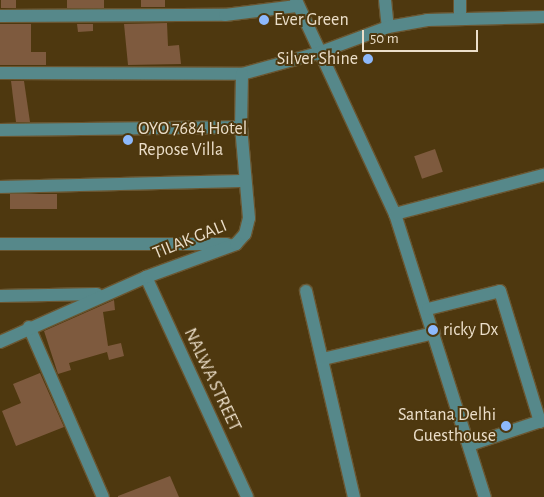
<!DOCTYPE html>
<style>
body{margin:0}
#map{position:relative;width:544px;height:497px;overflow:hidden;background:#4e380f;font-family:"Alegreya Sans",sans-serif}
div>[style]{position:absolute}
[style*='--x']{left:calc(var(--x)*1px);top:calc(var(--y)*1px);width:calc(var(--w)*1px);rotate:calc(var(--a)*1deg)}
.building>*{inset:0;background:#7e5a3e;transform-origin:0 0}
.roads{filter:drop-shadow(1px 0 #6a5631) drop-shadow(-1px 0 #6a5631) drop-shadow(0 1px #6a5631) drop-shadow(0 -1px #6a5631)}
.minor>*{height:12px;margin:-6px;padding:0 6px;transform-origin:6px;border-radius:6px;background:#56888a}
.dots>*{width:14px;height:14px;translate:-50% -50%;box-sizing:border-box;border:2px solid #4e380f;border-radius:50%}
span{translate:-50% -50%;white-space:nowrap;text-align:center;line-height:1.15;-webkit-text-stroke:4px #4e380f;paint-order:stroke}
.poi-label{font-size:18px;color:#ecdfca}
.left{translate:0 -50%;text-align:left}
.right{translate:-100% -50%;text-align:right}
.street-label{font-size:18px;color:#ecdfca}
.scale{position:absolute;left:362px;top:30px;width:116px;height:22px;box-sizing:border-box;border:2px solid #ecdfca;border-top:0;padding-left:6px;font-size:15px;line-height:18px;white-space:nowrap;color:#ecdfca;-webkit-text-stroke:4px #4e380f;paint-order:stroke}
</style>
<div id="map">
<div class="building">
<div style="left:1px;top:0;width:15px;height:8px"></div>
<div style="left:67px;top:0;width:37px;height:8px"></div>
<div style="left:141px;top:0;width:24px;height:7px"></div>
<div style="clip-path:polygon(167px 23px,168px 46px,179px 45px,181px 64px,128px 65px,124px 24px)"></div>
<div style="clip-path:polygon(0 24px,31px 24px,31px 52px,46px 52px,46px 65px,0 65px)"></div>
<div style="clip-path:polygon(77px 24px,93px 24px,93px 31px,78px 32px)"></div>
<div style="clip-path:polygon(11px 81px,24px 81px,30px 122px,16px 122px)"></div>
<div style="left:435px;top:149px;width:24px;height:22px;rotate:71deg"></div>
<div style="left:57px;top:194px;width:15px;height:47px;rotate:90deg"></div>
<div style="clip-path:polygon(114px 300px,115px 310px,103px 312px,108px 346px,121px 343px,124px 356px,109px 360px,107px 352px,69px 363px,71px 370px,58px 374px,44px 331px)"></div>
<div style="clip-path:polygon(40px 373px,64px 427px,16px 446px,2px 411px,21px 403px,13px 384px)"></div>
<div style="clip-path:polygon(170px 476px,179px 497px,118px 497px,118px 496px)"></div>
</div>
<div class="roads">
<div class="minor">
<div style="--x:296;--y:0;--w:236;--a:65.2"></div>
<div style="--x:395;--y:214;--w:297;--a:72.4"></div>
<div style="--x:385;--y:0;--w:27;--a:84"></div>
<div style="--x:460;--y:0;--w:18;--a:90"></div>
<div style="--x:0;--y:16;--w:225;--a:-0.3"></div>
<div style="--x:225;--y:15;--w:72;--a:-7.2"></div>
<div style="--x:0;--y:73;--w:242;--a:0.2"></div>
<div style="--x:242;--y:74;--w:79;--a:-15.4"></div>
<div style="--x:318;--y:53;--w:75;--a:-20.4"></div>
<div style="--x:388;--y:27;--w:40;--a:-10"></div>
<div style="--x:427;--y:20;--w:117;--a:-1.5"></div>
<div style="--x:0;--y:130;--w:241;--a:-0.7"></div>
<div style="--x:0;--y:187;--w:245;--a:-1.4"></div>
<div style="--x:395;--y:214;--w:154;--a:-14.7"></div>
<div style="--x:0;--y:244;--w:227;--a:0"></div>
<div style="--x:146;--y:277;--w:242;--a:65.3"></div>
<div style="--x:306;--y:291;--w:212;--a:76.9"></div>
<div style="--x:0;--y:296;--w:97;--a:-1.2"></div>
<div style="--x:428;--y:309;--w:74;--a:-14"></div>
<div style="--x:500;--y:291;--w:137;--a:73"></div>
<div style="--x:29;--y:327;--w:185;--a:66.5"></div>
<div style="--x:0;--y:342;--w:160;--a:-24"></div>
<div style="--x:146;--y:277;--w:96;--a:-20.1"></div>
<div style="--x:236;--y:244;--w:13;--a:-48"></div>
<div style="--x:245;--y:234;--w:16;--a:-76"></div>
<div style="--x:249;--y:218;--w:91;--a:-95"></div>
<div style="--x:241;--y:127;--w:53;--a:-88.9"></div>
<div style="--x:323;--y:359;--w:114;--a:-13.2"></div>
<div style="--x:469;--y:445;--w:79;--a:-18.4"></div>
</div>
</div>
<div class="dots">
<div style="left:264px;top:20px;background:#8db9fc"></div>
<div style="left:368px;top:59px;background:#8db9fc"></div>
<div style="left:128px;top:140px;background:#8db9fc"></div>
<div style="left:433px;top:330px;background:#8db9fc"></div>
<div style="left:506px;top:426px;background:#8db9fc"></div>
</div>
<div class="poi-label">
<span class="left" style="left:274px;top:20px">Ever Green</span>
<span class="right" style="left:358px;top:59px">Silver Shine</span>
<span class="left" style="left:138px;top:140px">OYO 7684 Hotel<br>Repose Villa</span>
<span class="left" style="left:443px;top:330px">ricky Dx</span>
<span class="right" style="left:496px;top:426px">Santana Delhi<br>Guesthouse</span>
</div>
<div class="street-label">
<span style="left:190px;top:240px;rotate:-22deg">TILAK GALI</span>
<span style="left:212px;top:380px;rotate:65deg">NALWA STREET</span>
</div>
<div class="scale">50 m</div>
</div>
